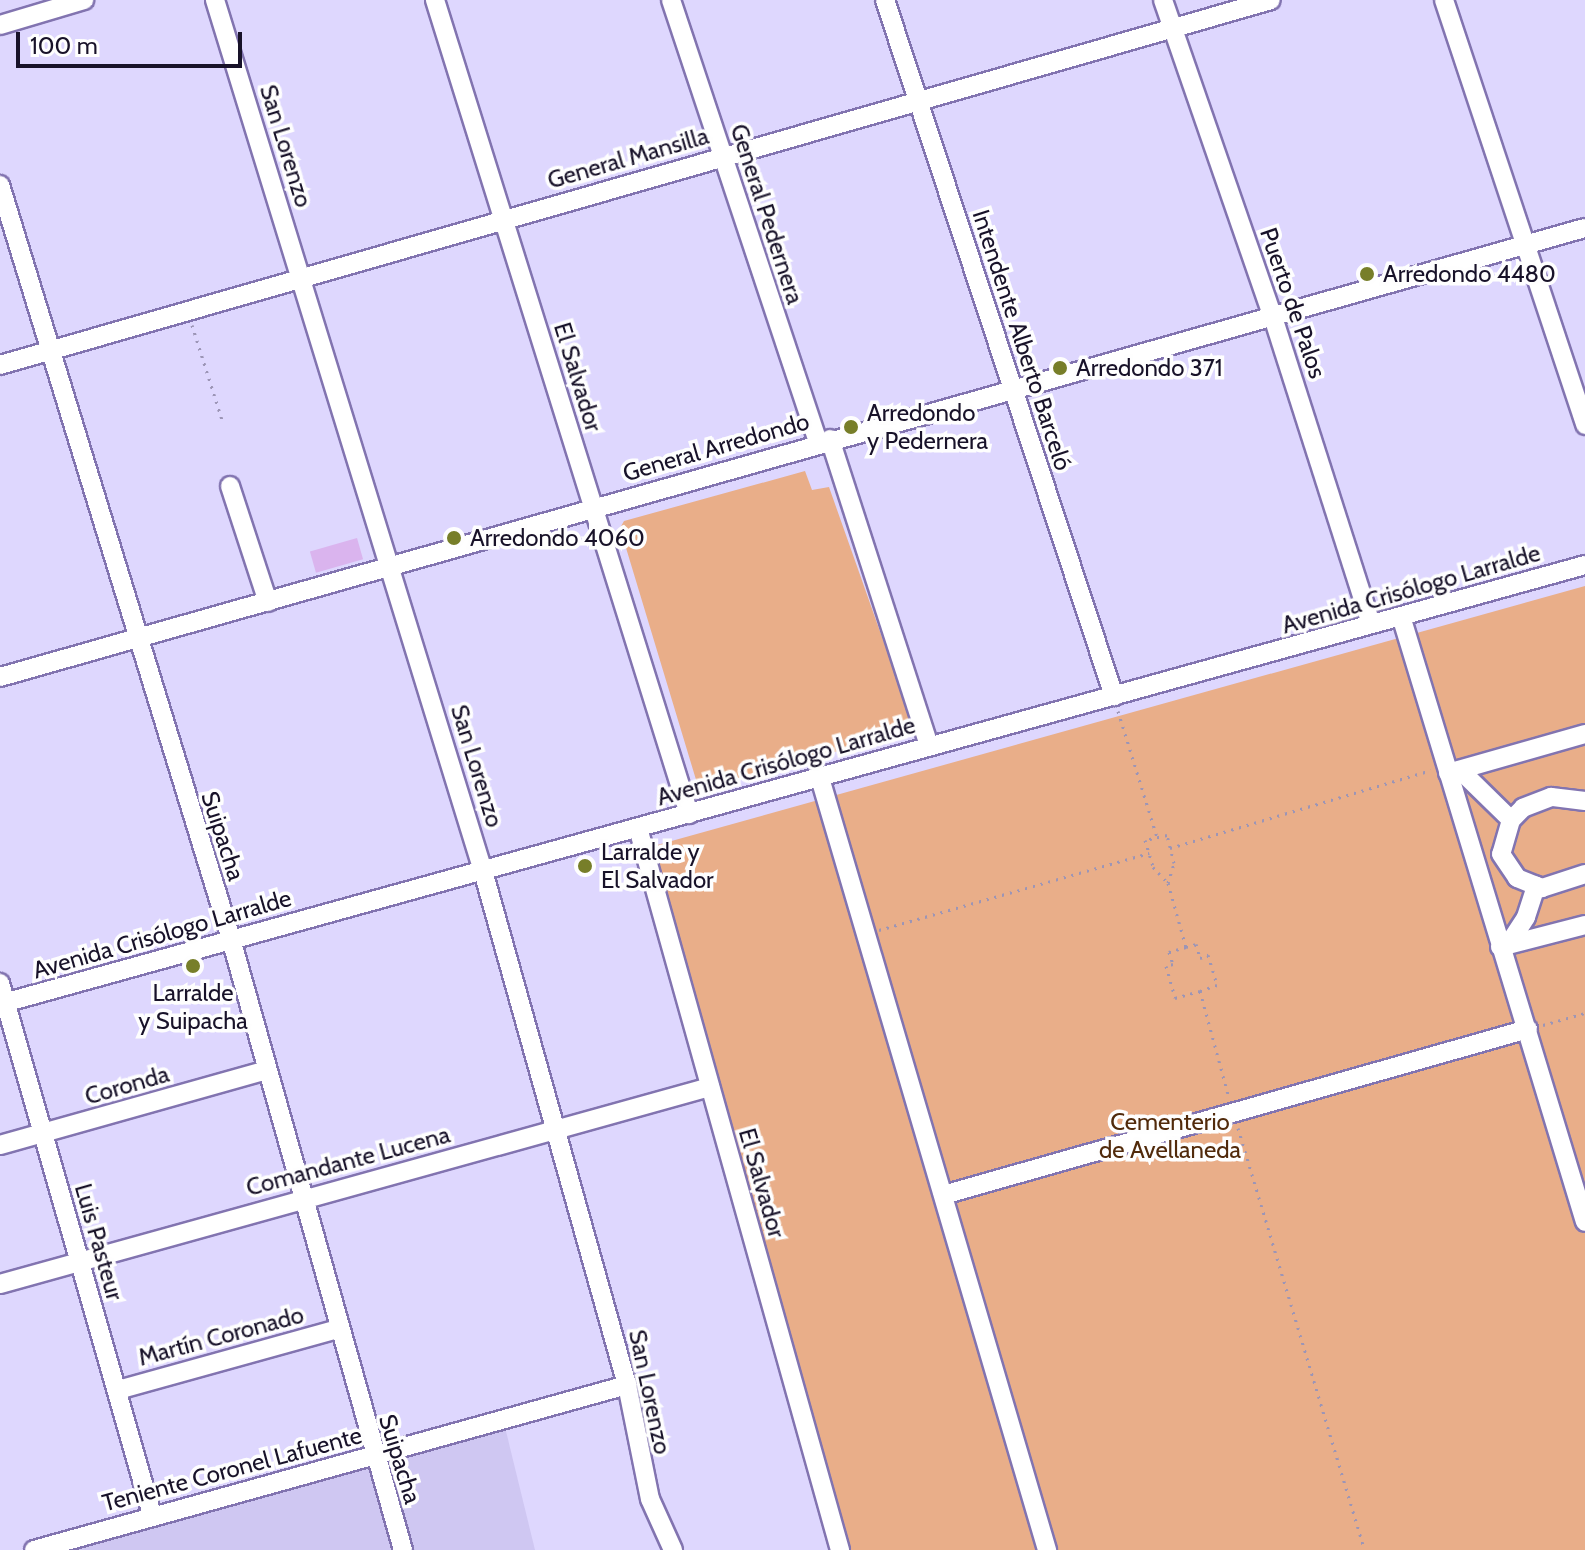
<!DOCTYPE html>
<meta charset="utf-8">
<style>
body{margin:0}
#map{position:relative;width:1585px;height:1550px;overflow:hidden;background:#ded7fe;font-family:Cabin,sans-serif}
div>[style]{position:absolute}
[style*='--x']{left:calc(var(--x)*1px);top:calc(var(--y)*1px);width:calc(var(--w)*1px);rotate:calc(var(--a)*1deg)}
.built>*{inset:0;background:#cfc7f2}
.green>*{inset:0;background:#e9ae89}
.building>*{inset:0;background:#dab4ee;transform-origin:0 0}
.path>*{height:3px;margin-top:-1.5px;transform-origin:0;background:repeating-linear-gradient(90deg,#9c95b6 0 2px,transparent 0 8px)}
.roads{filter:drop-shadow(2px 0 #8274b0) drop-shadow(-2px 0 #8274b0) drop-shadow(0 2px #8274b0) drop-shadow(0 -2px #8274b0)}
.minor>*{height:18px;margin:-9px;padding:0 9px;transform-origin:9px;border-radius:9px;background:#fff}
.dots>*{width:22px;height:22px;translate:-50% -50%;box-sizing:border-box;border:4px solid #fefefe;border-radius:50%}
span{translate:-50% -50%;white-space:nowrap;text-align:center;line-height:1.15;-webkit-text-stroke:7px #fefefe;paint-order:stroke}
.street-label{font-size:24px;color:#181229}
.poi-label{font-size:24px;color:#181229}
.left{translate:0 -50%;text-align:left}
.park-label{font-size:24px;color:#512a0b}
.scale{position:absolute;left:16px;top:32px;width:226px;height:36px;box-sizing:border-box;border:4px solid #181229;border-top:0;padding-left:10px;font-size:24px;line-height:28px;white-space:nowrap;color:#181229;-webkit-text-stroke:6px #fefefe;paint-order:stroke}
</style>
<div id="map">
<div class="built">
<div style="clip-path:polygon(504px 1423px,535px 1550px,64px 1550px)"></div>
</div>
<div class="green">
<div style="clip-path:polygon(805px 471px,812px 490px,829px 487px,913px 725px,910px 731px,705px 788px,697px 783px,620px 528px,624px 521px)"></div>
<div style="clip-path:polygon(1585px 586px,1585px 1550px,843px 1550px,650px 847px)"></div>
</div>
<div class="building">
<div style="left:357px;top:538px;width:22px;height:49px;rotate:74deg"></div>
</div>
<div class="path">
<div style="--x:192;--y:325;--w:103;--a:72.4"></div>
<div style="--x:1118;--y:711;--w:132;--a:72.8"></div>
<div style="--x:1170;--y:848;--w:272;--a:-16.6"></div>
<div style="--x:1168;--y:883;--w:21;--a:-73"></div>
<div style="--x:1174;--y:863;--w:29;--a:-104"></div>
<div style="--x:1167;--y:835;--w:23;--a:167"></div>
<div style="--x:1145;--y:840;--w:28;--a:73"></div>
<div style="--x:1153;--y:867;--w:22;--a:47"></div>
<div style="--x:1168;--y:883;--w:66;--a:74.3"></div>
<div style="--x:1186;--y:947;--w:18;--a:164"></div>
<div style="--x:1169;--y:952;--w:13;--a:72"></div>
<div style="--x:1173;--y:964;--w:7;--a:164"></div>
<div style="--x:1166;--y:966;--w:33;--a:74"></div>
<div style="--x:1175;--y:998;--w:26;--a:-16"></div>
<div style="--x:1200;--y:991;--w:111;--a:74.8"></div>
<div style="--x:879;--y:930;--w:281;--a:-15.9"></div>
<div style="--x:1186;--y:947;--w:10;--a:-17"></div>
<div style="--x:1196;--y:944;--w:15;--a:74"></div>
<div style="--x:1200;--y:958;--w:9;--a:-21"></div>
<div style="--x:1208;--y:955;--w:31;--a:73"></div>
<div style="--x:1217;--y:985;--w:18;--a:161"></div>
<div style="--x:1543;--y:1025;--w:44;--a:-15.9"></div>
<div style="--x:1238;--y:1128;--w:441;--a:73.3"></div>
</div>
<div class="roads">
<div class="minor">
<div style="--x:215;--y:0;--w:911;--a:72.9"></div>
<div style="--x:483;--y:871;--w:534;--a:74.35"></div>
<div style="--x:627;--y:1385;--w:116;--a:78.6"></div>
<div style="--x:650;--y:1499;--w:56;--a:65.7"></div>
<div style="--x:435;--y:0;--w:853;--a:72.67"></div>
<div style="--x:671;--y:0;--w:466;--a:71.6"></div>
<div style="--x:885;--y:0;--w:733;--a:71.79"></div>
<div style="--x:1163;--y:0;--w:336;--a:70.9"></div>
<div style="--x:1273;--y:317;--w:322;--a:72.3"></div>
<div style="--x:1444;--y:0;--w:448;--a:71.6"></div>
<div style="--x:0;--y:25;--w:88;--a:-16.6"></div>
<div style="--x:0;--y:185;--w:789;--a:72.97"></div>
<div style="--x:231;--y:939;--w:635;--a:74.28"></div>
<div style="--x:0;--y:365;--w:1322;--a:-16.02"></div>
<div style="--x:830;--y:439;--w:323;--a:72.1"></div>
<div style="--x:230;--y:486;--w:122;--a:71.9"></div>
<div style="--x:1401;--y:616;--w:633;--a:73.11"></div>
<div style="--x:0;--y:677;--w:1647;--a:-15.82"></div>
<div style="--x:1460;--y:770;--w:71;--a:44.4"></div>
<div style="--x:1448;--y:773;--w:142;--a:-15.9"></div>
<div style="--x:820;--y:778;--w:805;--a:73.61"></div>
<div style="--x:1585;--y:801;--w:34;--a:-173"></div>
<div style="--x:1551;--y:797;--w:30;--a:159"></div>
<div style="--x:1523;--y:808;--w:17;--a:135"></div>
<div style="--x:1511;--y:820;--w:35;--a:106"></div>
<div style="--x:1501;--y:854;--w:29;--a:56"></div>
<div style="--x:1517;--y:878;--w:27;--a:22"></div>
<div style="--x:1542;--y:888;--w:45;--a:-18"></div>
<div style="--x:638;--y:828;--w:750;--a:74.37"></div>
<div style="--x:1508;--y:945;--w:33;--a:-57"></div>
<div style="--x:1526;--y:917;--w:33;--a:-72"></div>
<div style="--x:1500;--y:947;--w:88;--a:-14.5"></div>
<div style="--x:0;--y:983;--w:553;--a:74.05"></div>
<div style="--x:0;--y:1004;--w:1645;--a:-15.48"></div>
<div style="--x:0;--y:1145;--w:276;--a:-15.7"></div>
<div style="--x:943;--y:1195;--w:608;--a:-15.84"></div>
<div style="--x:0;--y:1284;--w:737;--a:-15.51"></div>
<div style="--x:118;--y:1390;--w:228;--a:-15.5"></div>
<div style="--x:34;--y:1550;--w:616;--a:-15.55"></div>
</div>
</div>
<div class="dots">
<div style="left:1367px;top:274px;background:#777e29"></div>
<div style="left:1060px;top:368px;background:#777e29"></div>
<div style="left:851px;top:427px;background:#777e29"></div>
<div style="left:454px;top:538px;background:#777e29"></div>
<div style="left:585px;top:866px;background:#777e29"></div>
<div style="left:193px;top:966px;background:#777e29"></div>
</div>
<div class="street-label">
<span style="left:286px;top:146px;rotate:73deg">San Lorenzo</span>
<span style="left:628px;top:158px;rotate:-16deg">General Mansilla</span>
<span style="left:767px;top:214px;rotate:72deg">General Pedernera</span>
<span style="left:1293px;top:303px;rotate:71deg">Puerto de Palos</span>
<span style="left:1022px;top:340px;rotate:72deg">Intendente Alberto Barceló</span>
<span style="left:578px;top:377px;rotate:73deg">El Salvador</span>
<span style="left:716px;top:447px;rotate:-16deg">General Arredondo</span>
<span style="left:1411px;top:589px;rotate:-16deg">Avenida Crisólogo Larralde</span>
<span style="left:786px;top:761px;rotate:-16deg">Avenida Crisólogo Larralde</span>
<span style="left:477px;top:766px;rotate:73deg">San Lorenzo</span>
<span style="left:223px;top:836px;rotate:72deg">Suipacha</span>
<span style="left:162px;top:934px;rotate:-16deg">Avenida Crisólogo Larralde</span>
<span style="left:127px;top:1085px;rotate:-16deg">Coronda</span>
<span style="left:348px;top:1161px;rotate:-15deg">Comandante Lucena</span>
<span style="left:762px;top:1183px;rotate:74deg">El Salvador</span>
<span style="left:99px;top:1242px;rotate:74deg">Luis Pasteur</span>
<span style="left:221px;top:1336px;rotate:-15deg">Martín Coronado</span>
<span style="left:650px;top:1392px;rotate:78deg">San Lorenzo</span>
<span style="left:400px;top:1459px;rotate:73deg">Suipacha</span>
<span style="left:232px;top:1469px;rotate:-15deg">Teniente Coronel Lafuente</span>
</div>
<div class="poi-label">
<span class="left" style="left:1383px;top:274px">Arredondo 4480</span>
<span class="left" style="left:1076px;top:368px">Arredondo 371</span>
<span class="left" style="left:867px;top:427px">Arredondo<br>y Pedernera</span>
<span class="left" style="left:470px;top:538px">Arredondo 4060</span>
<span class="left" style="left:601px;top:866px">Larralde y<br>El Salvador</span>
<span style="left:193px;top:1007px">Larralde<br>y Suipacha</span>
</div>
<div class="park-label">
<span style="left:1170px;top:1136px">Cementerio<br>de Avellaneda</span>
</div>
<div class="scale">100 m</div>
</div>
